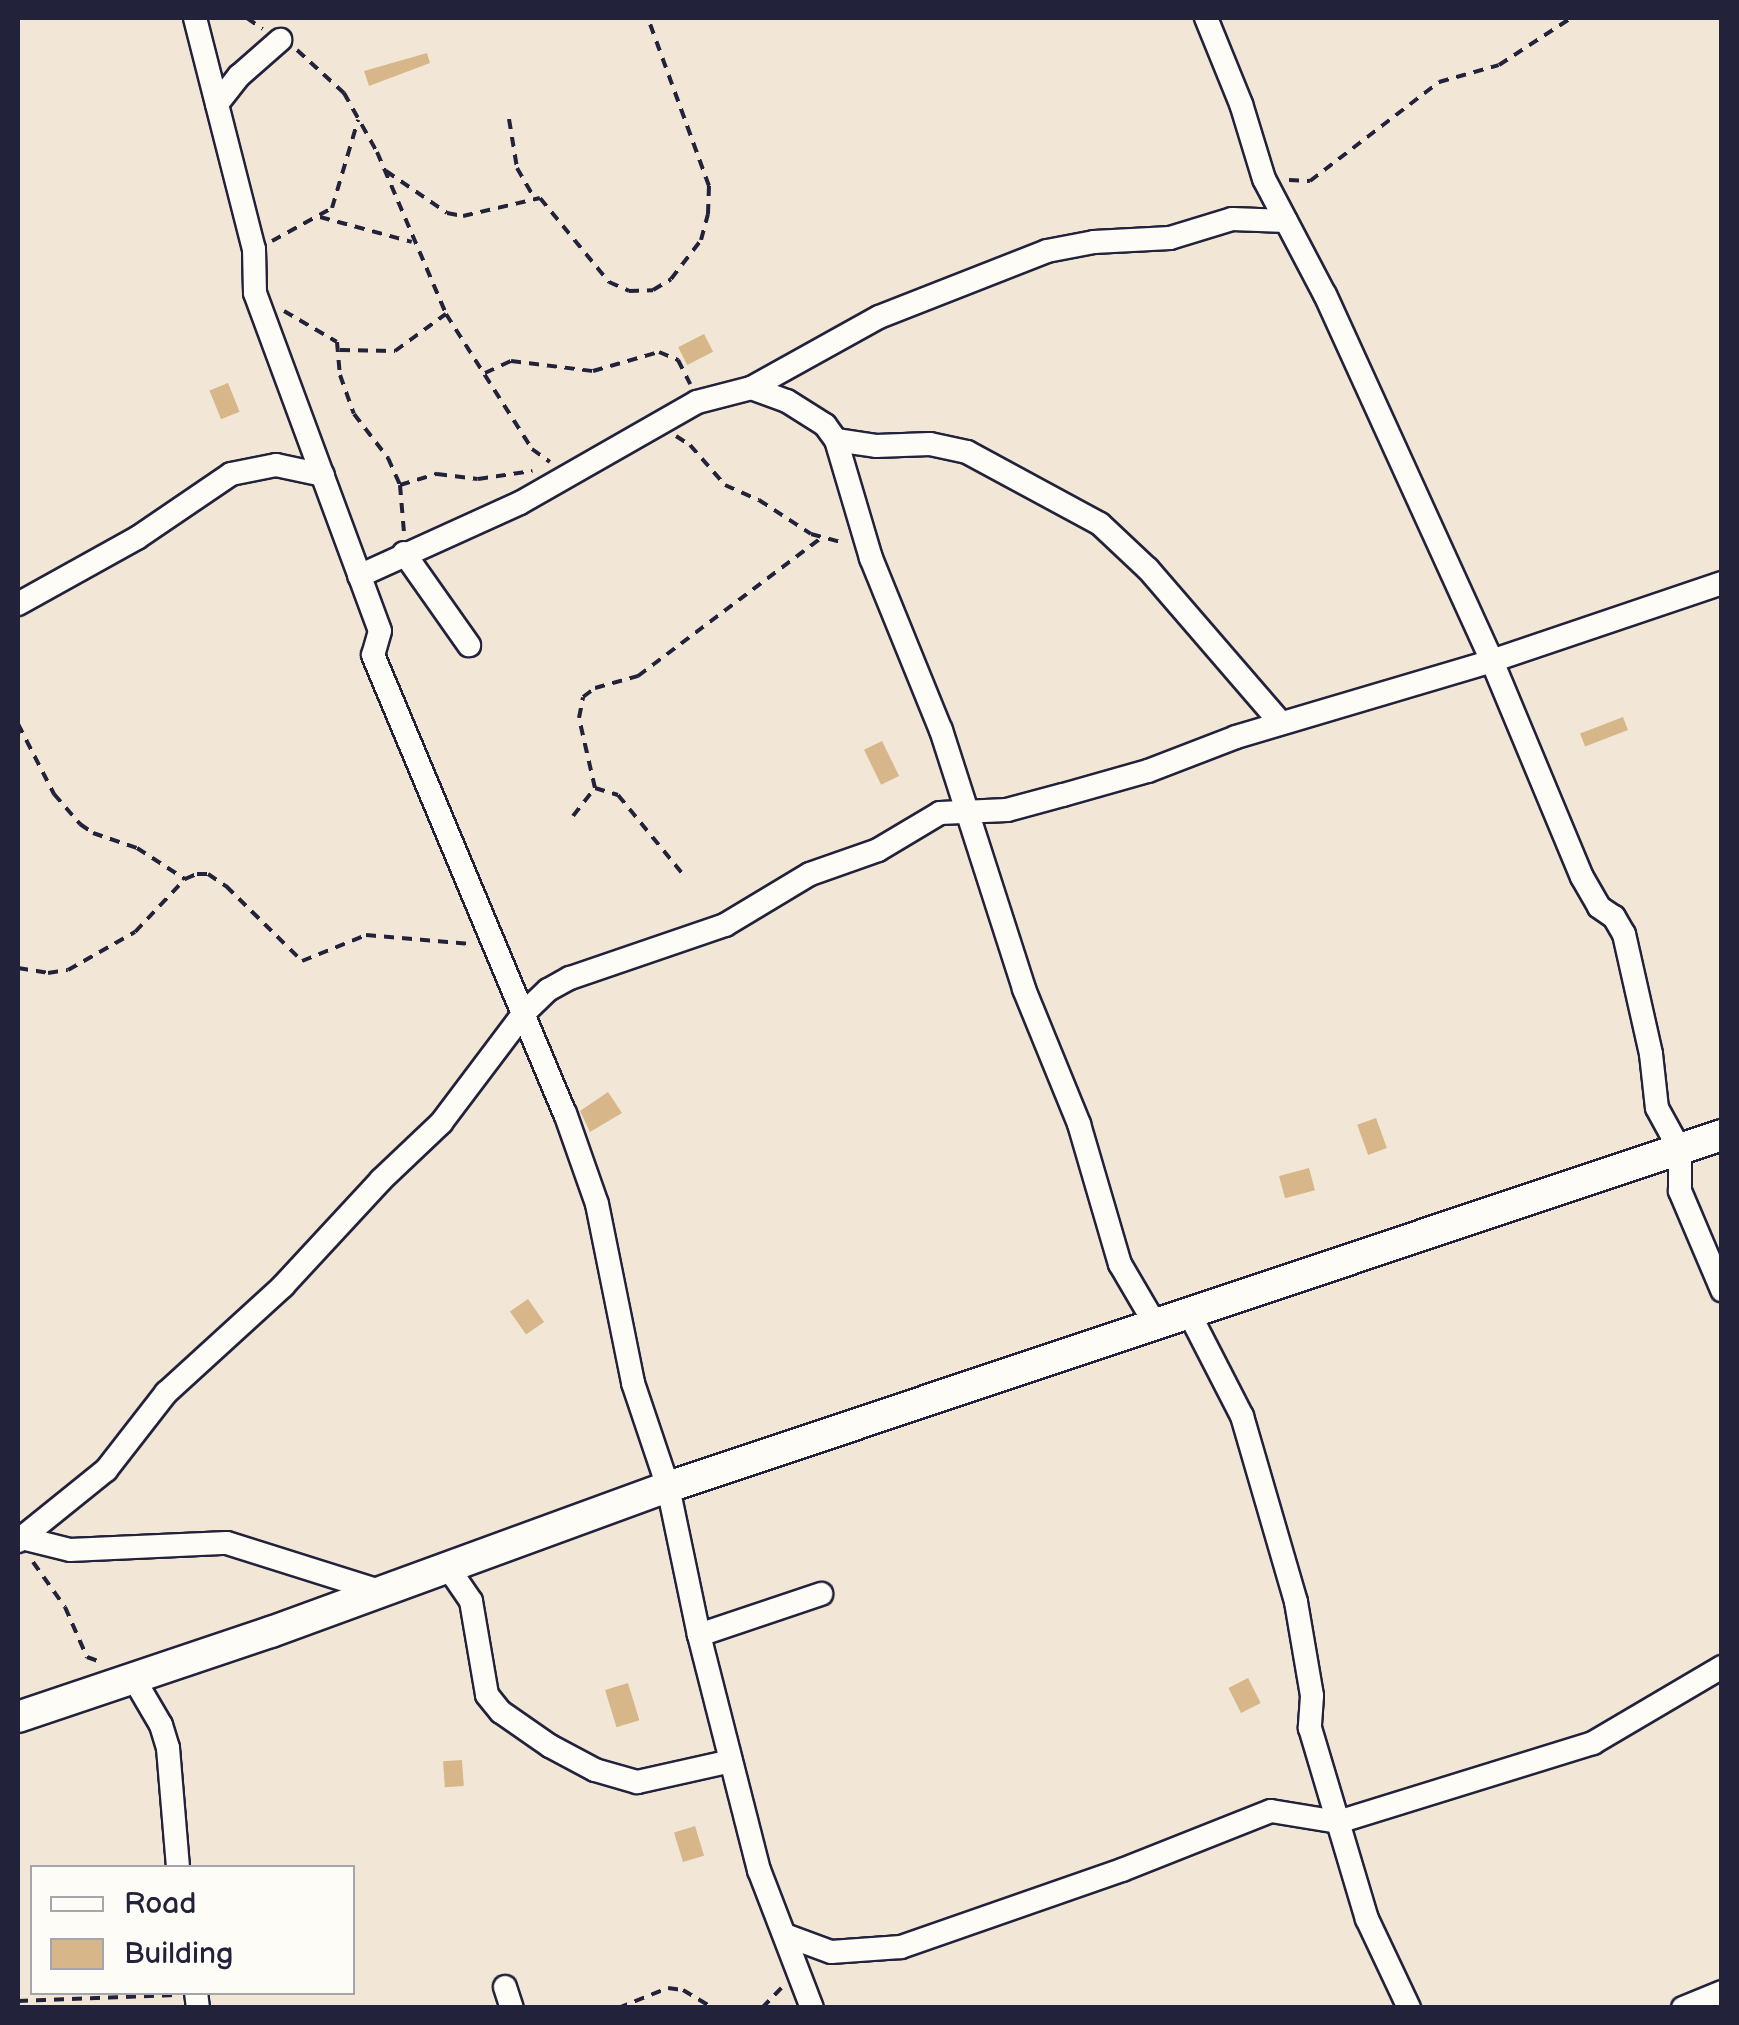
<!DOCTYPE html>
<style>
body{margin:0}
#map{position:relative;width:1739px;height:2025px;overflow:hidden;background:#f2e7d6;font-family:"Balsamiq Sans",sans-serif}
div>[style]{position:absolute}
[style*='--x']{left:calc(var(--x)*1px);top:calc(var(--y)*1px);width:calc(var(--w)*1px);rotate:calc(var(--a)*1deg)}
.building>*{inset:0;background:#d7b78a;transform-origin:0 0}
.path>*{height:4px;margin-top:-2px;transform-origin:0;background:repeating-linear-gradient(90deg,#22223b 0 10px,transparent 0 18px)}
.roads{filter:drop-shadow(2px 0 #22223b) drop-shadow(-2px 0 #22223b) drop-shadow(0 2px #22223b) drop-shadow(0 -2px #22223b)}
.minor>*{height:22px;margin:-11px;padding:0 11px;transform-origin:11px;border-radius:11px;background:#fdfcf7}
.secondary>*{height:30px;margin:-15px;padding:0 15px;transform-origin:15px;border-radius:15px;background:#fdfcf7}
span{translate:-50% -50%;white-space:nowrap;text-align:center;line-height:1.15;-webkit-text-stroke:9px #fdfcf7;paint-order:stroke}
.frame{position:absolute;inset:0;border:20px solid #22223b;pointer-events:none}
.legend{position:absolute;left:30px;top:1865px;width:325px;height:130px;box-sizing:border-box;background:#fdfcf7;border:2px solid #a5a5ac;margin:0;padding:12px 18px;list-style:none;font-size:30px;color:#22223b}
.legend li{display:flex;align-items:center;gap:20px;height:50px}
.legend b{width:50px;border:2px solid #a5a5ac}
</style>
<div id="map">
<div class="building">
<div style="clip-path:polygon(427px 53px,430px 63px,369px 86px,364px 71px)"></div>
<div style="left:704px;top:334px;width:20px;height:29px;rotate:63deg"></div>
<div style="left:228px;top:383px;width:31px;height:20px;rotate:68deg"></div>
<div style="left:1623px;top:717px;width:14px;height:46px;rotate:69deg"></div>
<div style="left:882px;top:741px;width:39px;height:20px;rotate:64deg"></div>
<div style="clip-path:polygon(608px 1092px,622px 1113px,590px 1132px,580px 1111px)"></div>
<div style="left:1376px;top:1118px;width:32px;height:20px;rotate:70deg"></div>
<div style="left:1309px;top:1168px;width:23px;height:31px;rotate:75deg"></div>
<div style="left:528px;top:1299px;width:28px;height:22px;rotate:55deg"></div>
<div style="left:1248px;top:1678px;width:28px;height:22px;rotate:63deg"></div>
<div style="left:628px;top:1683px;width:39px;height:24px;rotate:73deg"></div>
<div style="left:462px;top:1760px;width:26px;height:19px;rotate:86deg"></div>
<div style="left:695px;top:1826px;width:31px;height:22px;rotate:73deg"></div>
</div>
<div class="path">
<div style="--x:247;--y:18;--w:19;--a:35"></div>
<div style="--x:297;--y:50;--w:64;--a:42.5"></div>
<div style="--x:344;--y:93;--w:68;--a:60.8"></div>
<div style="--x:377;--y:152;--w:176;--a:66.9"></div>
<div style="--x:446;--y:314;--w:160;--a:57.5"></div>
<div style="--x:532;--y:449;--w:22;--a:36"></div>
<div style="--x:509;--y:119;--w:50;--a:80.7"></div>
<div style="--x:517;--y:168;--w:34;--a:60"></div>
<div style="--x:386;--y:171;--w:74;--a:34.5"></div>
<div style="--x:447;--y:213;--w:16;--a:11"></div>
<div style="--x:463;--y:216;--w:79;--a:-13.2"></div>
<div style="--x:540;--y:198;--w:109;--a:50.6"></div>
<div style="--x:609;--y:282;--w:22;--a:24"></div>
<div style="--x:629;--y:291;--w:24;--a:-2"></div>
<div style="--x:653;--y:290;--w:21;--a:-31"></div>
<div style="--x:671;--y:279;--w:49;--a:-52.4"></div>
<div style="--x:701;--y:240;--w:27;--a:-75"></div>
<div style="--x:708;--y:214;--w:28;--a:-88"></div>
<div style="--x:709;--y:186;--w:179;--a:-110"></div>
<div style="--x:1289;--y:180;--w:21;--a:3"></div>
<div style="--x:1310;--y:181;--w:163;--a:-37.5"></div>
<div style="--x:1439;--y:82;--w:62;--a:-15.8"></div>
<div style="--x:1499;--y:65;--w:86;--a:-33.1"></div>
<div style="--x:320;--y:217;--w:95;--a:15.2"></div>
<div style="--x:272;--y:241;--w:68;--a:-28.8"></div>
<div style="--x:332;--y:208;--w:92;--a:-73.5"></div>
<div style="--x:284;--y:311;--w:61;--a:30.3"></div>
<div style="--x:337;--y:342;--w:33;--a:85"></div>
<div style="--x:340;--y:375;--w:41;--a:70.3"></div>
<div style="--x:354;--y:414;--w:56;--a:52.3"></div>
<div style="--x:388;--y:458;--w:30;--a:66"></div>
<div style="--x:400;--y:485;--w:48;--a:85.2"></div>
<div style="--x:340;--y:350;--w:55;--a:1"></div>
<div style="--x:395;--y:351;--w:63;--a:-36"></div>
<div style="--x:485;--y:373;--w:29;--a:-25"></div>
<div style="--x:511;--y:361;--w:83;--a:7"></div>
<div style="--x:593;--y:371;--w:69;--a:-16.1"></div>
<div style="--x:659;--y:352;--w:21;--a:23"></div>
<div style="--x:678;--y:360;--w:27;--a:63"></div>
<div style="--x:676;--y:436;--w:17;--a:33"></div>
<div style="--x:690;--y:445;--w:53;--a:48.8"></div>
<div style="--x:725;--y:485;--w:37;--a:24"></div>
<div style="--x:759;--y:500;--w:62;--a:33.2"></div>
<div style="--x:811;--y:534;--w:35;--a:15"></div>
<div style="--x:400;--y:485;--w:39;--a:-17"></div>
<div style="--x:437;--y:474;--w:41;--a:7"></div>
<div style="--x:478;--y:479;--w:55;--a:-8.4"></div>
<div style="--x:18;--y:724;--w:79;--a:62.8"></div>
<div style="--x:54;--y:794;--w:40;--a:49"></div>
<div style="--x:80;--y:824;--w:16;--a:35"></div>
<div style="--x:93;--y:833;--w:46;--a:18.8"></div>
<div style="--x:137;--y:848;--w:57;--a:32.9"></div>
<div style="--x:595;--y:788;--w:24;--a:17"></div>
<div style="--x:618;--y:795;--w:107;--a:50.7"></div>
<div style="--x:573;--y:816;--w:36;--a:-52"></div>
<div style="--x:595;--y:788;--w:72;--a:-102.9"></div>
<div style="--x:579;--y:718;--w:21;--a:-79"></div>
<div style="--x:583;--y:697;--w:15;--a:-37"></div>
<div style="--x:595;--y:688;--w:45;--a:-15.6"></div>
<div style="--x:638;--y:676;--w:229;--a:-37"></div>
<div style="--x:18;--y:968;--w:30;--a:9"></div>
<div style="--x:48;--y:973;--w:20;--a:-9"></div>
<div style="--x:68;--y:970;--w:77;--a:-29.6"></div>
<div style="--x:135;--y:932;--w:73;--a:-46.7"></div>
<div style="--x:185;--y:879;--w:13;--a:-23"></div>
<div style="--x:197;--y:874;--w:11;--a:0"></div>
<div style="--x:208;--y:874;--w:22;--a:34"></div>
<div style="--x:226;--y:886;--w:107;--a:44.6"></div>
<div style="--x:302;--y:961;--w:69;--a:-22.1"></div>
<div style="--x:366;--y:935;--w:105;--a:4.9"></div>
<div style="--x:33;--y:1562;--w:55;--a:54.6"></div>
<div style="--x:65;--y:1607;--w:55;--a:66.3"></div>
<div style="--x:87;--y:1657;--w:15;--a:20"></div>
<div style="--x:18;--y:2001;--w:158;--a:-2.2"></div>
<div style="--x:618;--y:2008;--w:54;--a:-21.8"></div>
<div style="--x:668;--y:1988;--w:15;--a:8"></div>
<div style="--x:683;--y:1990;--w:35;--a:31"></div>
<div style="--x:762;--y:2008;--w:28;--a:-46"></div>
</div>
<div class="roads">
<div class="minor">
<div style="--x:195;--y:18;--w:238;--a:75.7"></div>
<div style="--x:254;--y:249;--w:44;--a:88.7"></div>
<div style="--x:255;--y:293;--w:360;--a:69.7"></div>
<div style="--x:380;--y:631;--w:25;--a:106"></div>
<div style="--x:373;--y:655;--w:497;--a:67.3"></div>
<div style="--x:565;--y:1113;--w:96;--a:70.6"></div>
<div style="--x:597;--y:1204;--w:183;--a:78.6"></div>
<div style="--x:633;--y:1383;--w:110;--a:71.4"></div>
<div style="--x:668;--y:1487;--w:151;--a:78.2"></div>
<div style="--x:699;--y:1635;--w:243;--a:75.7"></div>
<div style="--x:759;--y:1870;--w:148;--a:69"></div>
<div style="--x:217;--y:104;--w:36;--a:-52"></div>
<div style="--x:239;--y:76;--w:55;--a:-41.3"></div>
<div style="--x:751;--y:388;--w:146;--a:-29"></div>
<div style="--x:879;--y:317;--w:180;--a:-21.4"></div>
<div style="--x:1047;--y:251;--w:48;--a:-10.8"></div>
<div style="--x:1094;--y:242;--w:76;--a:-3"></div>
<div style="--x:1170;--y:238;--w:65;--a:-17"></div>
<div style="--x:1232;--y:219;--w:54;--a:2.1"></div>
<div style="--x:836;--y:440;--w:40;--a:8.5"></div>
<div style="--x:876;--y:446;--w:54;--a:-2.1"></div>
<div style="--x:930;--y:444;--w:38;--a:12"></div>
<div style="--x:967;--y:452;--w:151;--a:28.4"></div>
<div style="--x:1100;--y:524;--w:66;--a:43.2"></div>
<div style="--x:1148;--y:569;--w:203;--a:49.2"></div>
<div style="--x:404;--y:553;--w:113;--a:54.8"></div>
<div style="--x:359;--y:576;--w:177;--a:-24.4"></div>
<div style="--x:520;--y:503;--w:204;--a:-29.7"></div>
<div style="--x:697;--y:402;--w:56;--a:-14.5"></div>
<div style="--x:751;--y:388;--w:38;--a:20"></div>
<div style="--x:787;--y:401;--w:45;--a:32.3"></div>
<div style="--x:825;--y:425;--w:19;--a:54"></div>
<div style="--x:836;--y:440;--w:123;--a:73.5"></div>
<div style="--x:871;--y:558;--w:186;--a:67.9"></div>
<div style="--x:941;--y:730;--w:272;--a:72.2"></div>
<div style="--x:1024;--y:989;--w:146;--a:67.8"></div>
<div style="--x:1079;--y:1124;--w:146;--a:73.7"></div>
<div style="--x:1120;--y:1264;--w:69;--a:59.7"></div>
<div style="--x:1722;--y:583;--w:243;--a:161.3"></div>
<div style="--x:1492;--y:661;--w:234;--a:67.4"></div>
<div style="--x:1582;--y:877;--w:34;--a:60"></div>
<div style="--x:1599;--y:907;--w:18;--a:34"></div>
<div style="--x:1614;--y:917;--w:20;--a:60"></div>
<div style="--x:1624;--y:934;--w:123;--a:77.3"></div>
<div style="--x:1651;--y:1054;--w:54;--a:83.7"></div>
<div style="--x:1657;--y:1108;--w:48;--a:61.3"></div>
<div style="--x:1680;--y:1150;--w:41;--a:90"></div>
<div style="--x:1680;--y:1191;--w:108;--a:67"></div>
<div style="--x:18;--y:604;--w:136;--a:-29"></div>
<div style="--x:137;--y:538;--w:114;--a:-34.2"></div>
<div style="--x:231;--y:474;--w:46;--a:-11.3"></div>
<div style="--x:276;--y:465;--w:48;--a:12"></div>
<div style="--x:1189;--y:1313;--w:116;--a:62.8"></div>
<div style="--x:1242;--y:1416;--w:194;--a:73.8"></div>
<div style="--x:1296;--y:1602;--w:95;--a:80.3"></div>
<div style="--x:1312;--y:1696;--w:32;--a:94"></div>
<div style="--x:1310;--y:1728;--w:199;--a:73.4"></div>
<div style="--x:1367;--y:1919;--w:98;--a:64.7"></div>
<div style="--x:22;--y:1538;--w:49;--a:14"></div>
<div style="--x:70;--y:1550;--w:157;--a:-2.6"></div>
<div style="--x:227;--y:1543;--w:159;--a:17.5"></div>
<div style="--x:18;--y:1541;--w:113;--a:-38.9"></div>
<div style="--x:106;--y:1470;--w:98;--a:-52.1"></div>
<div style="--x:166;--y:1393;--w:159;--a:-42.4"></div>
<div style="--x:283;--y:1286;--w:144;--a:-47.2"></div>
<div style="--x:381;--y:1180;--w:83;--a:-43.5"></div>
<div style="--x:441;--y:1123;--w:138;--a:-53"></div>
<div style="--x:524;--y:1013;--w:33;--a:-44"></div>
<div style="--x:548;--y:990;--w:25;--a:-29"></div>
<div style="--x:570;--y:978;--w:164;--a:-18.9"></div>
<div style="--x:725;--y:925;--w:99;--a:-31"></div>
<div style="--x:810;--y:874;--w:72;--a:-19.4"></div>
<div style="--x:878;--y:850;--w:72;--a:-30.8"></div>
<div style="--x:940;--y:813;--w:67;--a:-2.6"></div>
<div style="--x:1007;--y:810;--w:58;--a:-15"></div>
<div style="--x:1063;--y:795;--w:88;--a:-15.8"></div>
<div style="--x:1148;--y:771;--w:94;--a:-21.1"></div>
<div style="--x:1236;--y:737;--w:267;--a:-16.5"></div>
<div style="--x:1492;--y:661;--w:402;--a:-114.5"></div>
<div style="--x:1325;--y:295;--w:131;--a:-117.7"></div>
<div style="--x:1264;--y:179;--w:78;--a:-107"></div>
<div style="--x:1241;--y:104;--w:93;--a:-112.1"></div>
<div style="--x:447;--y:1566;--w:42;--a:55.6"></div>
<div style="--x:471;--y:1601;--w:95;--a:80.3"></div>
<div style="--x:487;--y:1695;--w:22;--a:51"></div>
<div style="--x:501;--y:1712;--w:60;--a:34.8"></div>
<div style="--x:550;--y:1746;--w:51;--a:28.1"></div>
<div style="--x:595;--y:1770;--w:44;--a:15.9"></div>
<div style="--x:637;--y:1782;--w:96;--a:-12.6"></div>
<div style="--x:699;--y:1635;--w:129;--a:-18.6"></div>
<div style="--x:134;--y:1679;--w:53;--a:59.6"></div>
<div style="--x:161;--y:1725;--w:24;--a:73"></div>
<div style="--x:168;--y:1748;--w:120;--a:85.2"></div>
<div style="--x:785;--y:1935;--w:49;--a:20.3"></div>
<div style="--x:831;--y:1952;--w:70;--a:-4.1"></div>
<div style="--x:901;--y:1947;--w:234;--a:-19.2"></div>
<div style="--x:1122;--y:1870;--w:160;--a:-21.6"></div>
<div style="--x:1271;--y:1811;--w:68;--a:9.3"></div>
<div style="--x:1338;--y:1822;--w:267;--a:-17.2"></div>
<div style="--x:1593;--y:1743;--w:150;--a:-30.5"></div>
<div style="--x:505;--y:1987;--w:22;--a:72"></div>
<div style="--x:196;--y:1992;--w:16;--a:83"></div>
<div style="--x:1683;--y:2008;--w:42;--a:-22.3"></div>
</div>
<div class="secondary">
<div style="--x:18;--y:1717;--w:267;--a:-18.6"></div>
<div style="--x:271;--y:1632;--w:423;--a:-20.1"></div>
<div style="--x:668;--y:1487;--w:1111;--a:-18.47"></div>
</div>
</div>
<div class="frame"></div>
<ul class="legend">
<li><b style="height:12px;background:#fdfcf7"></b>Road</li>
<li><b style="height:28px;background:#d7b78a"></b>Building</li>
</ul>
</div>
